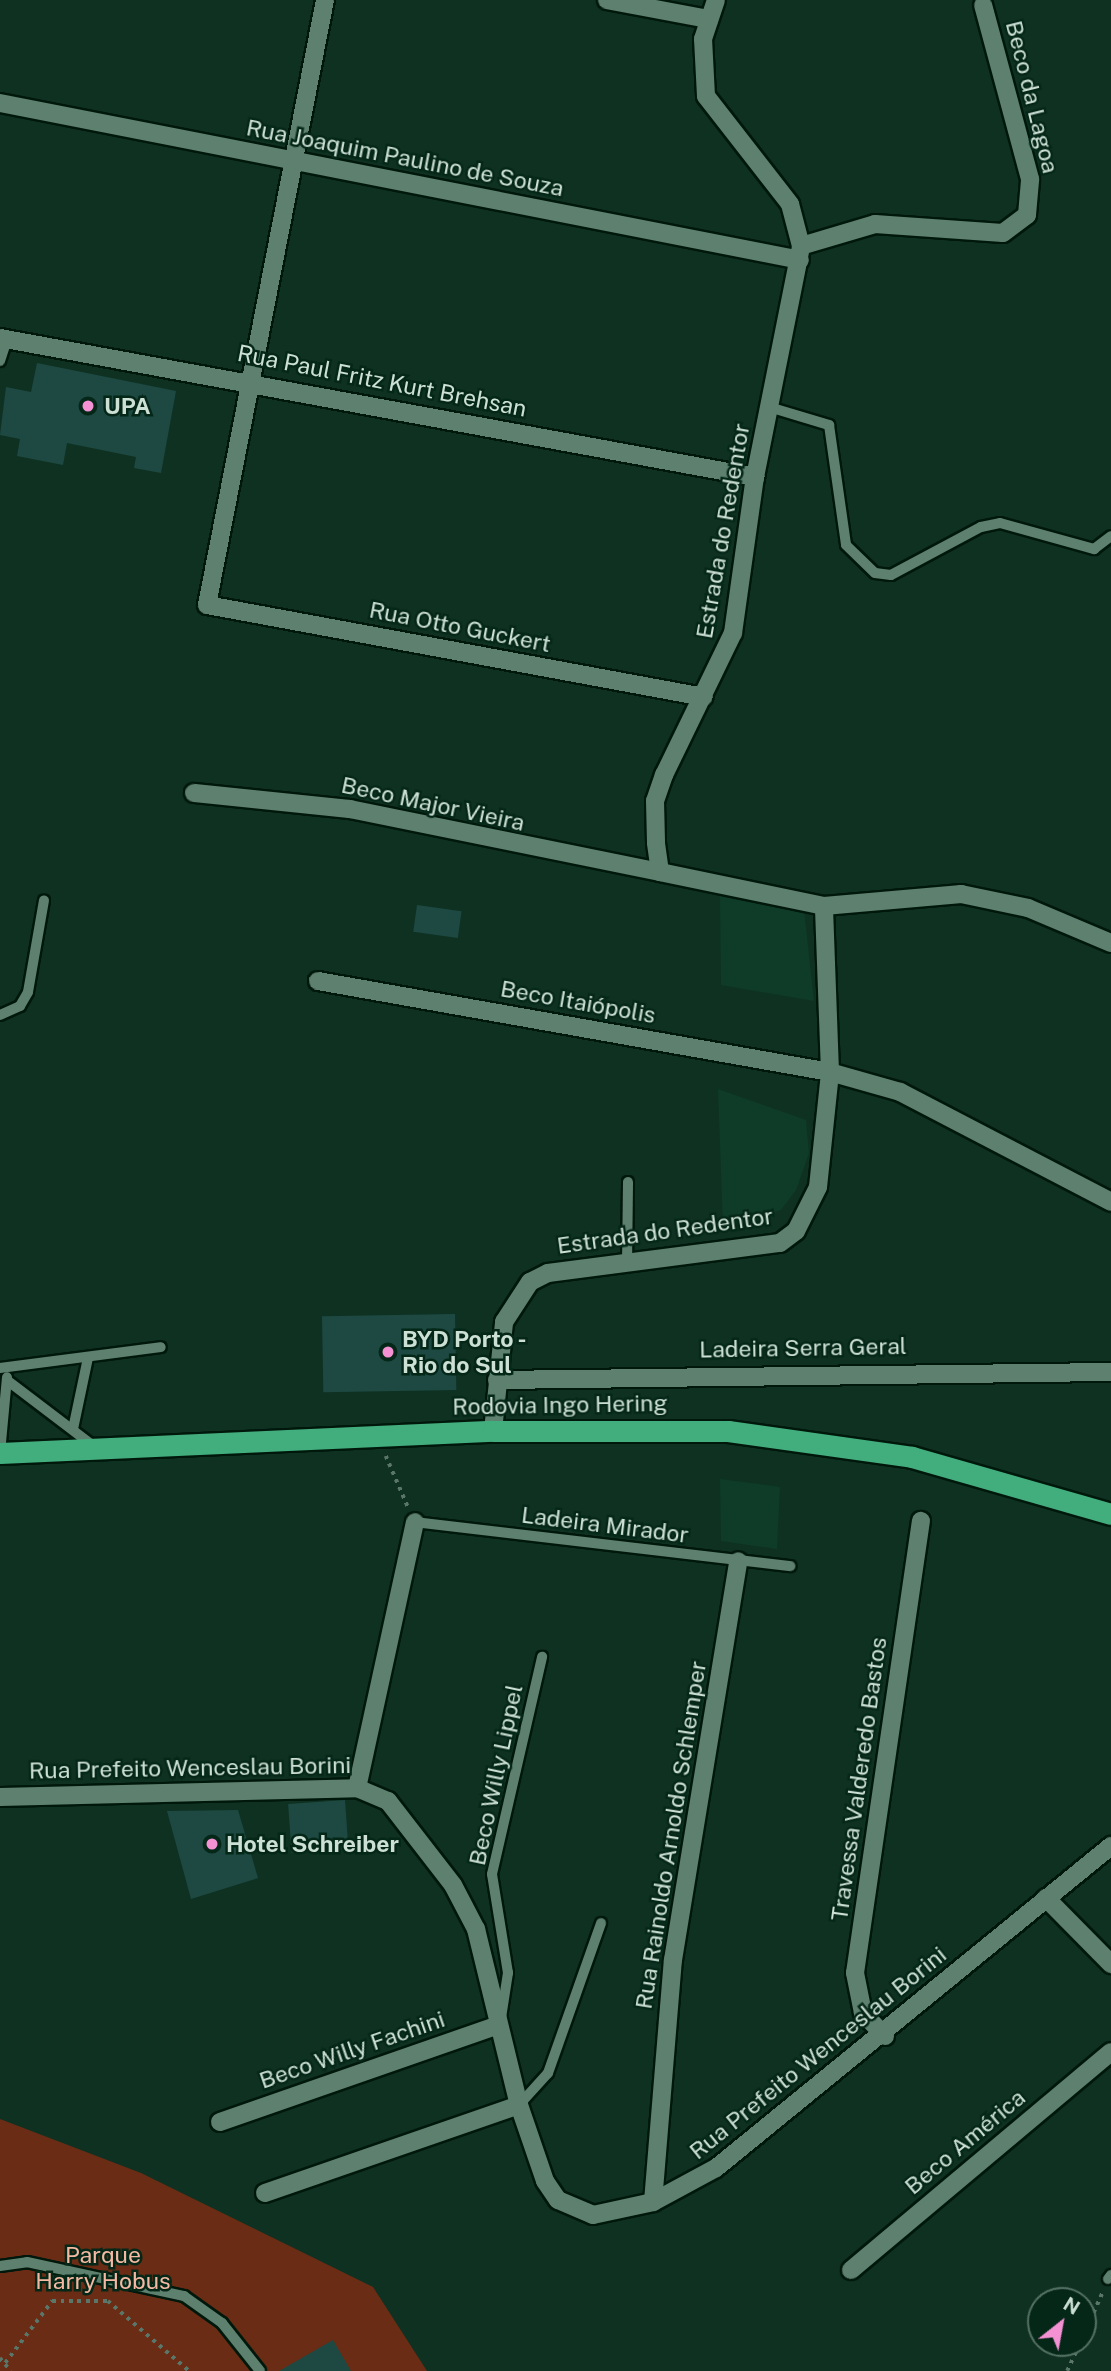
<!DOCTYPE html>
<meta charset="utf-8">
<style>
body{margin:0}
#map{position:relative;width:1111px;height:2371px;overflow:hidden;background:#0f3122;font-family:"Public Sans",sans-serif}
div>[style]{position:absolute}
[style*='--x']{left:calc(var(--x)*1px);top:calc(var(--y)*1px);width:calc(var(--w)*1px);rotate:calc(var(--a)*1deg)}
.built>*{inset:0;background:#0f3c28}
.green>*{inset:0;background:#6a2c14}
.building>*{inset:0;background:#1d4942;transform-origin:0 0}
.path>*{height:3.5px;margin-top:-1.75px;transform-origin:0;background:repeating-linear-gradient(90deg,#5a7669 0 3.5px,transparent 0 8.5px)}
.roads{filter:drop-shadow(2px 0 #00180c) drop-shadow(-2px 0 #00180c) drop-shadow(0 2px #00180c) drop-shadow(0 -2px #00180c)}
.lane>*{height:10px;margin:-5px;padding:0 5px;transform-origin:5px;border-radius:5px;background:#5d816e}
.street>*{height:18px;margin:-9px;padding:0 9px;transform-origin:9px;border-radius:9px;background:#5d816e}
.secondary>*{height:18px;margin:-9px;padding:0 9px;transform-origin:9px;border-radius:9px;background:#5d816e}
.highway>*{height:21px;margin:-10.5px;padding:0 10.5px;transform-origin:10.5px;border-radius:10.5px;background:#42ad7d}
.dots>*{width:19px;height:19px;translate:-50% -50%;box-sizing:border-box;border:4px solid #042718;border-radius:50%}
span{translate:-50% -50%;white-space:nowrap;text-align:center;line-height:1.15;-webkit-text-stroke:5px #042718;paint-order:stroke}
.street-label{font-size:23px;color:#cde0d6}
.poi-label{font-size:23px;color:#cde0d6;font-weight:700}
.left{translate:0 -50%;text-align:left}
.park-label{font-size:23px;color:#f5b9a3}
.north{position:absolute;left:1027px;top:2287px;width:70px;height:70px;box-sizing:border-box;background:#042718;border:2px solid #547164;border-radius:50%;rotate:31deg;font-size:19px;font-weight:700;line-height:28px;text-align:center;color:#cde0d6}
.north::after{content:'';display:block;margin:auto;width:24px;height:32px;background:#f491d3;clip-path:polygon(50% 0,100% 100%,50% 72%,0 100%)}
</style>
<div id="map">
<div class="built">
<div style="clip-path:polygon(720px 895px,804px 910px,814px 1001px,721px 985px)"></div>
<div style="clip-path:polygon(718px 1089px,806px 1120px,809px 1153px,796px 1190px,781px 1210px,723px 1226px)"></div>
<div style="clip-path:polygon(720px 1479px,780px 1487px,777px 1549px,721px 1541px)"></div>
</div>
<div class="green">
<div style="clip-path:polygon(0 2119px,141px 2173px,373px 2287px,427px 2371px,0 2371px)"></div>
</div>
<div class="building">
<div style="clip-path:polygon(37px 363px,176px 391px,161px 473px,134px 468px,136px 457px,67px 443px,63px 465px,17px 456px,20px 439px,0 435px,6px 387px,31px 392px)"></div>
<div style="left:417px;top:905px;width:45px;height:27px;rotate:8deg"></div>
<div style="left:455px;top:1314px;width:76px;height:133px;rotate:89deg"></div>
<div style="left:345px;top:1800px;width:49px;height:57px;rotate:86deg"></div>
<div style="clip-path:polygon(238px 1810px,258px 1878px,191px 1899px,167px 1811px)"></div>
<div style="clip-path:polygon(333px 2340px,351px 2371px,279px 2371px)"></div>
</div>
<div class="path">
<div style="--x:386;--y:1456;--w:56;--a:66.7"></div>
<div style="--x:1083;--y:2336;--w:49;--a:-66"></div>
<div style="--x:0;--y:2358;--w:17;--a:50"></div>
<div style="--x:5;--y:2363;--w:78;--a:-52.8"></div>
<div style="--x:52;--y:2301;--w:56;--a:0"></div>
<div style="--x:108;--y:2301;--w:107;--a:40.8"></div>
<div style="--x:1067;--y:2371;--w:31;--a:-65"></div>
</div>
<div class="roads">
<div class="lane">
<div style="--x:0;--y:361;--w:23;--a:-72"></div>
<div style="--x:769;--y:407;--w:63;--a:16.7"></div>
<div style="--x:829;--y:425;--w:121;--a:81.9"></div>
<div style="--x:846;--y:545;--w:40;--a:44"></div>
<div style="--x:875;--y:573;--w:16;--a:7"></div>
<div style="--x:891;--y:575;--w:102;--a:-28.1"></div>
<div style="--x:981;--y:527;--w:19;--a:-12"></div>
<div style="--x:1000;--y:523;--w:98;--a:15.5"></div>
<div style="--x:1094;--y:549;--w:21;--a:-37"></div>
<div style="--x:0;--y:1015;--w:22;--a:-24"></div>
<div style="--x:20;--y:1006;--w:16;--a:-60"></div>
<div style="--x:28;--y:992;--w:93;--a:-80.1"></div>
<div style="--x:627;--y:1265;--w:83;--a:-89.3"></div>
<div style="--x:0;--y:1368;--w:162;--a:-7.4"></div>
<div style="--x:8;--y:1381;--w:109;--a:37.2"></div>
<div style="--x:73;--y:1429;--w:73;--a:-78.1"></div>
<div style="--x:0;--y:1453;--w:76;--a:-84.7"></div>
<div style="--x:415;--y:1522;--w:378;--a:6.7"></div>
<div style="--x:501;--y:2018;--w:46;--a:-81.2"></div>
<div style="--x:508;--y:1973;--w:100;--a:-99.2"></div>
<div style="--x:492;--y:1874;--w:223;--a:-77"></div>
<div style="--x:519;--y:2105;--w:43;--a:-47.8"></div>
<div style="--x:548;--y:2073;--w:159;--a:-70.5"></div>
<div style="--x:0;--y:2266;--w:27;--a:-8"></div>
<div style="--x:27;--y:2262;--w:161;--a:12.2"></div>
<div style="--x:184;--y:2296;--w:47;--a:35.4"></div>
<div style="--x:222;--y:2323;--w:61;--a:51.6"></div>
<div style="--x:1108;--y:2279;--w:5;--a:-53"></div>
</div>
<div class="street">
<div style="--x:325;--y:0;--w:616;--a:101.04"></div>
<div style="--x:207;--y:605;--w:505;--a:10.49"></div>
<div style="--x:0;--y:103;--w:815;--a:11.1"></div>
<div style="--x:801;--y:246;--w:77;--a:-16.6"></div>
<div style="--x:875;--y:224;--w:128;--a:4"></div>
<div style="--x:1003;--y:233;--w:30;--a:-37"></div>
<div style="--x:1027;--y:215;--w:36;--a:-85"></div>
<div style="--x:1030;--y:179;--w:180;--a:-105.1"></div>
<div style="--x:0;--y:338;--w:768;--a:10.43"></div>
<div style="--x:194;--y:793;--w:157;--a:5.9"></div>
<div style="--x:350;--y:809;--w:316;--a:11.5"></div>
<div style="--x:824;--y:906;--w:138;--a:-5"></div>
<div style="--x:961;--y:894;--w:68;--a:11.8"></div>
<div style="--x:1028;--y:908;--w:90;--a:22.9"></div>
<div style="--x:318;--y:981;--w:520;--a:10.08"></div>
<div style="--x:830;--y:1072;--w:73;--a:15.9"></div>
<div style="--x:900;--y:1092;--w:238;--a:27.5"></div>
<div style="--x:497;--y:1380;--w:614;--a:-0.75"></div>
<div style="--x:357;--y:1788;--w:272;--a:-77.7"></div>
<div style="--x:1046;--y:1898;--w:93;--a:45.4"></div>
<div style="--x:885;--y:2036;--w:32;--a:-134"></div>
<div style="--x:863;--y:2013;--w:41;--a:-101.3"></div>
<div style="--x:855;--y:1973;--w:457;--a:-81.7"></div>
<div style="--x:220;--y:2122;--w:295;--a:-19.2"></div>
<div style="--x:265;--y:2193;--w:269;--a:-19.1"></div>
<div style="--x:653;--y:2202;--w:243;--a:-85.3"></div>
<div style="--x:673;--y:1960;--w:404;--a:-80.7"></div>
<div style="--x:851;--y:2270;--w:339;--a:-40"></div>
</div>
<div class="secondary">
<div style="--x:607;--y:0;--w:104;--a:10.6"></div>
<div style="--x:493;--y:1431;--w:110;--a:-84.2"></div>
<div style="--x:504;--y:1322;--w:48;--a:-57"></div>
<div style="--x:530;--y:1282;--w:20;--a:-27"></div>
<div style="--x:548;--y:1273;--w:234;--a:-7.4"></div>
<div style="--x:780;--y:1243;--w:20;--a:-37"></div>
<div style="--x:796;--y:1231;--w:49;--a:-63.4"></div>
<div style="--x:818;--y:1187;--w:116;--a:-84"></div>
<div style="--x:830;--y:1072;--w:166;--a:-92.1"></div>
<div style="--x:824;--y:906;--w:167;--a:-168.3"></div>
<div style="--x:660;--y:872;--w:30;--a:-98"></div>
<div style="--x:656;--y:842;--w:41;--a:-91.4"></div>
<div style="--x:655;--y:801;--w:28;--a:-71"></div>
<div style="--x:664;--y:775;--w:158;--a:-64.1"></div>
<div style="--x:733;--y:633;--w:158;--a:-82"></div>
<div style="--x:755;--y:477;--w:236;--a:-78.7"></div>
<div style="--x:801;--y:246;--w:43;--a:-104.7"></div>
<div style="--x:790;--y:204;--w:137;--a:-127.9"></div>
<div style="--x:706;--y:96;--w:57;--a:-93"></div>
<div style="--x:703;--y:39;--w:41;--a:-71.6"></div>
<div style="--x:0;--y:1797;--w:357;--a:-1.4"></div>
<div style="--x:357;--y:1788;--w:34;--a:23"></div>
<div style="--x:388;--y:1801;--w:106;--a:52.3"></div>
<div style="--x:453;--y:1885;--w:50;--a:62.4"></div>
<div style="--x:476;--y:1929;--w:181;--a:76.3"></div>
<div style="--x:519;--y:2105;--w:80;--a:71.1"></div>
<div style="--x:545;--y:2181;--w:23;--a:56"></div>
<div style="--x:558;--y:2200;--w:38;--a:23"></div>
<div style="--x:593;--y:2215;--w:61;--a:-12.2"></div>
<div style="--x:653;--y:2202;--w:72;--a:-28.4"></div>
<div style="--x:716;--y:2168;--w:510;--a:-39.19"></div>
</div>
<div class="highway">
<div style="--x:0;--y:1453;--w:493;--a:-2.6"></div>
<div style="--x:493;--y:1431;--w:235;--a:0"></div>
<div style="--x:728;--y:1431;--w:186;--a:8"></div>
<div style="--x:912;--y:1457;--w:207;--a:16"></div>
</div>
</div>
<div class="dots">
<div style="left:88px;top:406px;background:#f491d3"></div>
<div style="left:388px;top:1352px;background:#f491d3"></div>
<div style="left:212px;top:1844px;background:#f491d3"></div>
</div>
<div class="street-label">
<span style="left:1032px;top:97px;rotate:76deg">Beco da Lagoa</span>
<span style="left:405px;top:158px;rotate:11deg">Rua Joaquim Paulino de Souza</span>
<span style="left:382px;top:381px;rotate:11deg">Rua Paul Fritz Kurt Brehsan</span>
<span style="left:723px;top:531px;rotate:-80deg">Estrada do Redentor</span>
<span style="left:460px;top:627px;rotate:11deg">Rua Otto Guckert</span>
<span style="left:433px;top:804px;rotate:12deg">Beco Major Vieira</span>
<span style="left:578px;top:1002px;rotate:10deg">Beco Itaiópolis</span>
<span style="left:665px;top:1231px;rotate:-8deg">Estrada do Redentor</span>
<span style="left:803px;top:1348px;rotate:-1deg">Ladeira Serra Geral</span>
<span style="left:560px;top:1405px;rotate:-1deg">Rodovia Ingo Hering</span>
<span style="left:605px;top:1525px;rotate:7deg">Ladeira Mirador</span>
<span style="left:190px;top:1768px;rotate:-1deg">Rua Prefeito Wenceslau Borini</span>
<span style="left:496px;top:1775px;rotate:-78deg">Beco Willy Lippel</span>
<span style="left:859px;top:1779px;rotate:-82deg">Travessa Valderedo Bastos</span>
<span style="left:671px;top:1835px;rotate:-81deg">Rua Rainoldo Arnoldo Schlemper</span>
<span style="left:352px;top:2050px;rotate:-19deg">Beco Willy Fachini</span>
<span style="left:818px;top:2053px;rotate:-39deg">Rua Prefeito Wenceslau Borini</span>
<span style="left:965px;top:2142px;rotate:-40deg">Beco América</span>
</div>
<div class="poi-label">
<span class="left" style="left:104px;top:406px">UPA</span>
<span class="left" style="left:402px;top:1352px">BYD Porto -<br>Rio do Sul</span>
<span class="left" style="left:226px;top:1844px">Hotel Schreiber</span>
</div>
<div class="park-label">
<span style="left:103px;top:2268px">Parque<br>Harry Hobus</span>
</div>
<div class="north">N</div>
</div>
